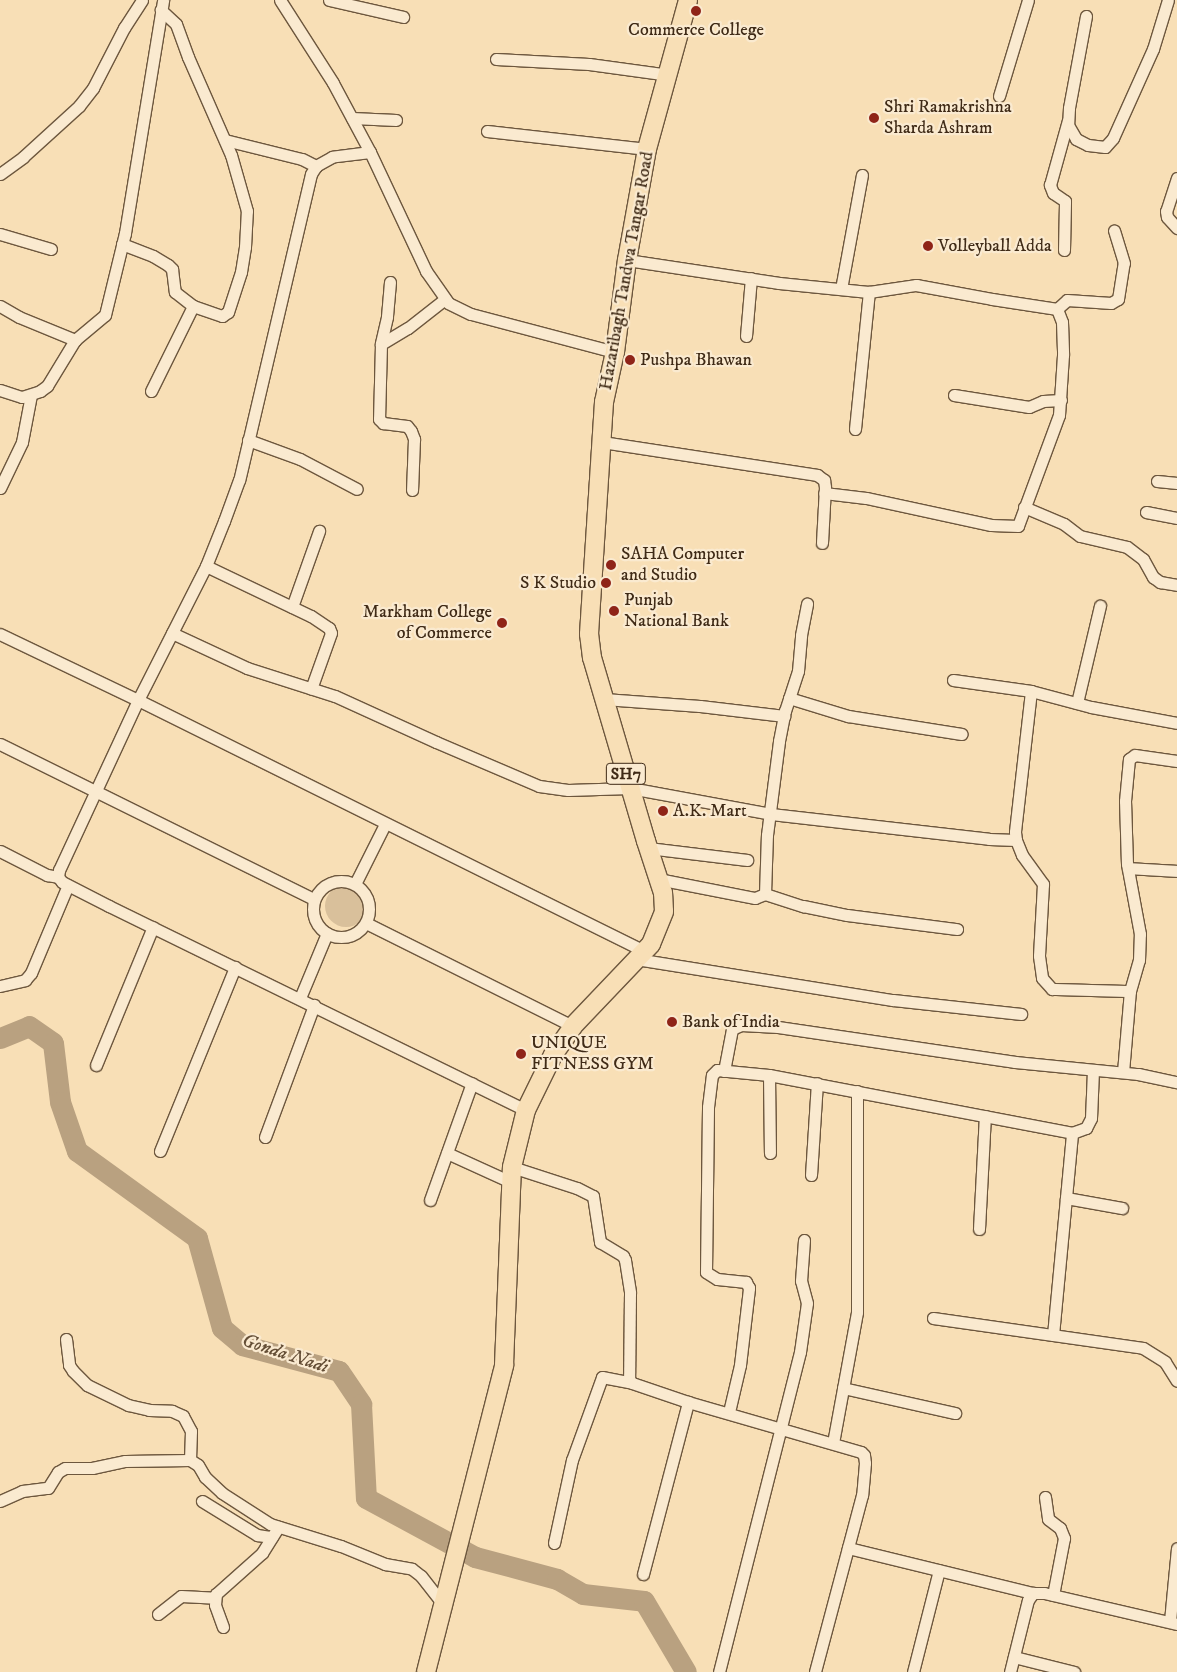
<!DOCTYPE html>
<style>
body{margin:0}
#map{position:relative;width:1177px;height:1672px;overflow:hidden;background:#f8dfb6;font-family:"IM FELL DW Pica",serif}
div>[style]{position:absolute}
[style*='--x']{left:calc(var(--x)*1px);top:calc(var(--y)*1px);width:calc(var(--w)*1px);rotate:calc(var(--a)*1deg)}
.green>*{inset:0;background:#d9c09b}
.round{border-radius:50%}
.river>*{height:21px;margin:-10.5px;padding:0 10.5px;transform-origin:10.5px;border-radius:10.5px;background:#b9a180}
.roads{filter:drop-shadow(1px 0 #6d573e) drop-shadow(-1px 0 #6d573e) drop-shadow(0 1px #6d573e) drop-shadow(0 -1px #6d573e)}
.minor>*{height:11px;margin:-5.5px;padding:0 5.5px;transform-origin:5.5px;border-radius:5.5px;background:#faead0}
.minor>.ring{margin:-5.5px;padding:0;box-sizing:content-box;background:none;border:11px solid #faead0;border-radius:50%}
.primary>*{height:18px;margin:-9px;padding:0 9px;transform-origin:9px;border-radius:9px;background:#f8dfb6}
.dots>*{width:14px;height:14px;translate:-50% -50%;box-sizing:border-box;border:2px solid #faead0;border-radius:50%}
span{translate:-50% -50%;white-space:nowrap;text-align:center;line-height:1.15;-webkit-text-stroke:4.5px #faead0;paint-order:stroke}
.shield-label span{padding:1px 4px;background:#faead0;border:1px solid;border-radius:4px;-webkit-text-stroke-width:0}
.shield-label{font-size:16px;color:#3f2a16;font-weight:700}
.poi-label{font-size:18px;color:#3f2a16}
.left{translate:0 -50%;text-align:left}
.right{translate:-100% -50%;text-align:right}
.street-label{font-size:18px;color:#3f2a16}
.water-label{font-size:19px;color:#644e36;font-style:italic}
</style>
<div id="map">
<div class="green">
<div class="round" style="left:325px;top:885px;width:42px;height:42px"></div>
</div>
<div class="river">
<div style="--x:0;--y:1038;--w:31;--a:-22"></div>
<div style="--x:29;--y:1026;--w:29;--a:35"></div>
<div style="--x:53;--y:1043;--w:59;--a:83.2"></div>
<div style="--x:60;--y:1102;--w:52;--a:70.9"></div>
<div style="--x:77;--y:1151;--w:148;--a:35.9"></div>
<div style="--x:197;--y:1238;--w:93;--a:74.5"></div>
<div style="--x:222;--y:1328;--w:26;--a:40"></div>
<div style="--x:242;--y:1345;--w:100;--a:15"></div>
<div style="--x:339;--y:1371;--w:40;--a:56"></div>
<div style="--x:361;--y:1404;--w:94;--a:87"></div>
<div style="--x:366;--y:1498;--w:124;--a:28.4"></div>
<div style="--x:475;--y:1557;--w:85;--a:15"></div>
<div style="--x:557;--y:1579;--w:30;--a:30"></div>
<div style="--x:583;--y:1594;--w:61;--a:6.5"></div>
<div style="--x:644;--y:1601;--w:82;--a:59.4"></div>
</div>
<div class="roads">
<div class="minor">
<div style="--x:280;--y:0;--w:98;--a:57.4"></div>
<div style="--x:333;--y:83;--w:78;--a:61.8"></div>
<div style="--x:370;--y:152;--w:132;--a:64.8"></div>
<div style="--x:426;--y:271;--w:39;--a:55"></div>
<div style="--x:448;--y:303;--w:25;--a:26"></div>
<div style="--x:471;--y:314;--w:149;--a:14.8"></div>
<div style="--x:329;--y:0;--w:76;--a:12.9"></div>
<div style="--x:1086;--y:16;--w:94;--a:100.5"></div>
<div style="--x:1069;--y:108;--w:17;--a:93"></div>
<div style="--x:1068;--y:125;--w:16;--a:60"></div>
<div style="--x:1076;--y:139;--w:13;--a:27"></div>
<div style="--x:1088;--y:145;--w:17;--a:7"></div>
<div style="--x:1105;--y:147;--w:12;--a:-48"></div>
<div style="--x:1113;--y:138;--w:98;--a:-65.8"></div>
<div style="--x:1153;--y:49;--w:51;--a:-73"></div>
<div style="--x:496;--y:59;--w:93;--a:3.1"></div>
<div style="--x:589;--y:64;--w:81;--a:7.8"></div>
<div style="--x:999;--y:96;--w:100;--a:-73.2"></div>
<div style="--x:352;--y:118;--w:44;--a:2.6"></div>
<div style="--x:487;--y:131;--w:161;--a:6.4"></div>
<div style="--x:225;--y:140;--w:79;--a:13.9"></div>
<div style="--x:302;--y:159;--w:16;--a:27"></div>
<div style="--x:370;--y:152;--w:38;--a:173"></div>
<div style="--x:332;--y:157;--w:18;--a:151"></div>
<div style="--x:316;--y:166;--w:9;--a:122"></div>
<div style="--x:311;--y:174;--w:314;--a:103.2"></div>
<div style="--x:239;--y:480;--w:44;--a:110.1"></div>
<div style="--x:224;--y:521;--w:48;--a:111.8"></div>
<div style="--x:206;--y:566;--w:150;--a:116.9"></div>
<div style="--x:138;--y:700;--w:187;--a:114.9"></div>
<div style="--x:59;--y:870;--w:7;--a:98"></div>
<div style="--x:58;--y:877;--w:6;--a:51"></div>
<div style="--x:62;--y:882;--w:53;--a:27.1"></div>
<div style="--x:109;--y:906;--w:464;--a:26.1"></div>
<div style="--x:0;--y:174;--w:29;--a:-36"></div>
<div style="--x:23;--y:157;--w:76;--a:-42.3"></div>
<div style="--x:79;--y:106;--w:23;--a:-52"></div>
<div style="--x:93;--y:88;--w:68;--a:-62.7"></div>
<div style="--x:124;--y:28;--w:33;--a:-57"></div>
<div style="--x:1177;--y:178;--w:35;--a:108"></div>
<div style="--x:1166;--y:211;--w:6;--a:81"></div>
<div style="--x:1167;--y:217;--w:15;--a:48"></div>
<div style="--x:0;--y:234;--w:53;--a:16.4"></div>
<div style="--x:122;--y:244;--w:33;--a:21"></div>
<div style="--x:153;--y:256;--w:17;--a:31"></div>
<div style="--x:168;--y:265;--w:6;--a:45"></div>
<div style="--x:172;--y:269;--w:23;--a:83"></div>
<div style="--x:175;--y:292;--w:23;--a:38"></div>
<div style="--x:193;--y:306;--w:31;--a:19"></div>
<div style="--x:222;--y:316;--w:7;--a:-34"></div>
<div style="--x:228;--y:312;--w:42;--a:-72"></div>
<div style="--x:241;--y:272;--w:25;--a:-81"></div>
<div style="--x:245;--y:247;--w:36;--a:-87"></div>
<div style="--x:247;--y:211;--w:58;--a:-105.9"></div>
<div style="--x:231;--y:155;--w:107;--a:-113.7"></div>
<div style="--x:188;--y:57;--w:35;--a:-110"></div>
<div style="--x:176;--y:24;--w:21;--a:-137"></div>
<div style="--x:1064;--y:250;--w:49;--a:-88.8"></div>
<div style="--x:1065;--y:201;--w:14;--a:-146"></div>
<div style="--x:1053;--y:193;--w:9;--a:-111"></div>
<div style="--x:1050;--y:185;--w:67;--a:-74.5"></div>
<div style="--x:627;--y:260;--w:154;--a:8.6"></div>
<div style="--x:779;--y:283;--w:90;--a:5.7"></div>
<div style="--x:869;--y:292;--w:48;--a:-8.5"></div>
<div style="--x:916;--y:285;--w:77;--a:10.4"></div>
<div style="--x:992;--y:299;--w:66;--a:8.7"></div>
<div style="--x:1057;--y:309;--w:14;--a:69"></div>
<div style="--x:1062;--y:322;--w:33;--a:88"></div>
<div style="--x:1063;--y:355;--w:60;--a:93.8"></div>
<div style="--x:1059;--y:415;--w:118;--a:110.3"></div>
<div style="--x:1018;--y:526;--w:27;--a:-178"></div>
<div style="--x:991;--y:525;--w:128;--a:-167.8"></div>
<div style="--x:866;--y:498;--w:42;--a:-173.2"></div>
<div style="--x:390;--y:282;--w:35;--a:95"></div>
<div style="--x:387;--y:317;--w:28;--a:103"></div>
<div style="--x:381;--y:344;--w:75;--a:91.5"></div>
<div style="--x:379;--y:419;--w:6;--a:45"></div>
<div style="--x:383;--y:423;--w:24;--a:7"></div>
<div style="--x:407;--y:426;--w:6;--a:51"></div>
<div style="--x:411;--y:431;--w:9;--a:69"></div>
<div style="--x:414;--y:439;--w:51;--a:92.2"></div>
<div style="--x:841;--y:289;--w:116;--a:-79.6"></div>
<div style="--x:0;--y:306;--w:22;--a:30"></div>
<div style="--x:19;--y:317;--w:61;--a:22.3"></div>
<div style="--x:1057;--y:309;--w:13;--a:-42"></div>
<div style="--x:1067;--y:300;--w:44;--a:3.9"></div>
<div style="--x:1111;--y:303;--w:8;--a:-30"></div>
<div style="--x:1118;--y:299;--w:36;--a:-81"></div>
<div style="--x:1124;--y:263;--w:34;--a:-107"></div>
<div style="--x:746;--y:336;--w:58;--a:-85.1"></div>
<div style="--x:381;--y:344;--w:31;--a:-31"></div>
<div style="--x:408;--y:328;--w:47;--a:-38.1"></div>
<div style="--x:0;--y:390;--w:23;--a:18"></div>
<div style="--x:22;--y:397;--w:19;--a:-18"></div>
<div style="--x:40;--y:391;--w:9;--a:-36"></div>
<div style="--x:47;--y:386;--w:54;--a:-58.7"></div>
<div style="--x:75;--y:340;--w:39;--a:-40"></div>
<div style="--x:105;--y:315;--w:84;--a:-76.3"></div>
<div style="--x:125;--y:233;--w:236;--a:-80.7"></div>
<div style="--x:151;--y:391;--w:95;--a:-63.7"></div>
<div style="--x:954;--y:395;--w:76;--a:9.1"></div>
<div style="--x:1029;--y:407;--w:15;--a:-23"></div>
<div style="--x:1043;--y:401;--w:18;--a:-3"></div>
<div style="--x:855;--y:429;--w:138;--a:-84.2"></div>
<div style="--x:248;--y:440;--w:55;--a:20.1"></div>
<div style="--x:300;--y:459;--w:64;--a:27.8"></div>
<div style="--x:602;--y:442;--w:218;--a:8.7"></div>
<div style="--x:817;--y:475;--w:9;--a:36"></div>
<div style="--x:824;--y:480;--w:7;--a:82"></div>
<div style="--x:825;--y:487;--w:56;--a:93.1"></div>
<div style="--x:1157;--y:481;--w:20;--a:6"></div>
<div style="--x:0;--y:488;--w:51;--a:-64.4"></div>
<div style="--x:22;--y:442;--w:48;--a:-79.2"></div>
<div style="--x:1024;--y:507;--w:43;--a:23"></div>
<div style="--x:1064;--y:524;--w:20;--a:37"></div>
<div style="--x:1080;--y:536;--w:48;--a:13.2"></div>
<div style="--x:1127;--y:547;--w:20;--a:37"></div>
<div style="--x:1143;--y:559;--w:21;--a:61"></div>
<div style="--x:1153;--y:577;--w:9;--a:36"></div>
<div style="--x:1160;--y:582;--w:17;--a:10"></div>
<div style="--x:1146;--y:512;--w:32;--a:11"></div>
<div style="--x:206;--y:566;--w:116;--a:25.5"></div>
<div style="--x:311;--y:616;--w:22;--a:34"></div>
<div style="--x:329;--y:628;--w:5;--a:68"></div>
<div style="--x:331;--y:633;--w:59;--a:109.7"></div>
<div style="--x:292;--y:607;--w:81;--a:-70.4"></div>
<div style="--x:172;--y:633;--w:83;--a:25"></div>
<div style="--x:247;--y:668;--w:92;--a:17.7"></div>
<div style="--x:335;--y:696;--w:111;--a:24.5"></div>
<div style="--x:436;--y:742;--w:112;--a:23.1"></div>
<div style="--x:539;--y:786;--w:29;--a:8"></div>
<div style="--x:568;--y:790;--w:62;--a:-1.8"></div>
<div style="--x:630;--y:788;--w:143;--a:10.4"></div>
<div style="--x:771;--y:814;--w:219;--a:6.5"></div>
<div style="--x:989;--y:839;--w:27;--a:2"></div>
<div style="--x:0;--y:634;--w:153;--a:25.6"></div>
<div style="--x:138;--y:700;--w:565;--a:26.38"></div>
<div style="--x:953;--y:680;--w:79;--a:8"></div>
<div style="--x:1031;--y:691;--w:62;--a:14.9"></div>
<div style="--x:1091;--y:707;--w:87;--a:10.5"></div>
<div style="--x:1031;--y:691;--w:142;--a:96.5"></div>
<div style="--x:1015;--y:832;--w:8;--a:83"></div>
<div style="--x:1016;--y:840;--w:16;--a:68"></div>
<div style="--x:1022;--y:855;--w:36;--a:54"></div>
<div style="--x:1043;--y:884;--w:72;--a:93.2"></div>
<div style="--x:1039;--y:956;--w:22;--a:82"></div>
<div style="--x:1042;--y:978;--w:15;--a:48"></div>
<div style="--x:1052;--y:989;--w:78;--a:1.5"></div>
<div style="--x:789;--y:698;--w:62;--a:17"></div>
<div style="--x:848;--y:716;--w:115;--a:9"></div>
<div style="--x:604;--y:699;--w:96;--a:4.2"></div>
<div style="--x:700;--y:706;--w:85;--a:6.8"></div>
<div style="--x:1077;--y:703;--w:100;--a:-76.7"></div>
<div style="--x:0;--y:744;--w:350;--a:26.3"></div>
<div style="--x:648;--y:848;--w:100;--a:6.9"></div>
<div style="--x:0;--y:851;--w:53;--a:27.1"></div>
<div style="--x:47;--y:875;--w:11;--a:10"></div>
<div style="--x:1128;--y:868;--w:49;--a:3.5"></div>
<div style="--x:658;--y:879;--w:99;--a:11.1"></div>
<div style="--x:755;--y:898;--w:11;--a:-22"></div>
<div style="--x:765;--y:894;--w:59;--a:-88.1"></div>
<div style="--x:767;--y:835;--w:95;--a:-82.7"></div>
<div style="--x:779;--y:741;--w:31;--a:-79"></div>
<div style="--x:785;--y:711;--w:42;--a:-72"></div>
<div style="--x:798;--y:671;--w:36;--a:-85"></div>
<div style="--x:801;--y:635;--w:32;--a:-79"></div>
<div class="ring" style="left:313px;top:881px;width:45px;height:45px"></div>
<div style="--x:355;--y:884;--w:67;--a:-63.4"></div>
<div style="--x:765;--y:894;--w:40;--a:18"></div>
<div style="--x:803;--y:906;--w:45;--a:11.6"></div>
<div style="--x:847;--y:915;--w:111;--a:7.3"></div>
<div style="--x:366;--y:923;--w:231;--a:26.5"></div>
<div style="--x:636;--y:959;--w:260;--a:9.1"></div>
<div style="--x:893;--y:1000;--w:129;--a:6.2"></div>
<div style="--x:0;--y:986;--w:26;--a:-13"></div>
<div style="--x:25;--y:980;--w:9;--a:-49"></div>
<div style="--x:31;--y:973;--w:95;--a:-67.2"></div>
<div style="--x:300;--y:998;--w:70;--a:-67.4"></div>
<div style="--x:96;--y:1065;--w:149;--a:-67.6"></div>
<div style="--x:724;--y:1071;--w:43;--a:-79.2"></div>
<div style="--x:732;--y:1029;--w:10;--a:-24"></div>
<div style="--x:741;--y:1025;--w:37;--a:3"></div>
<div style="--x:778;--y:1027;--w:240;--a:8.4"></div>
<div style="--x:1015;--y:1062;--w:124;--a:5.6"></div>
<div style="--x:1138;--y:1074;--w:40;--a:12"></div>
<div style="--x:1123;--y:1072;--w:81;--a:-85.1"></div>
<div style="--x:1130;--y:991;--w:32;--a:-74"></div>
<div style="--x:1139;--y:960;--w:26;--a:-88"></div>
<div style="--x:1140;--y:934;--w:71;--a:-100.5"></div>
<div style="--x:1127;--y:864;--w:63;--a:-91.8"></div>
<div style="--x:1125;--y:801;--w:42;--a:-84.6"></div>
<div style="--x:1129;--y:759;--w:7;--a:-34"></div>
<div style="--x:1135;--y:755;--w:42;--a:8.1"></div>
<div style="--x:769;--y:1075;--w:78;--a:89.3"></div>
<div style="--x:265;--y:1137;--w:141;--a:-69.6"></div>
<div style="--x:160;--y:1151;--w:199;--a:-67.8"></div>
<div style="--x:447;--y:1153;--w:70;--a:24.4"></div>
<div style="--x:512;--y:1167;--w:68;--a:17.9"></div>
<div style="--x:577;--y:1188;--w:18;--a:27"></div>
<div style="--x:593;--y:1196;--w:47;--a:81.3"></div>
<div style="--x:600;--y:1242;--w:27;--a:31"></div>
<div style="--x:623;--y:1256;--w:4;--a:63"></div>
<div style="--x:625;--y:1260;--w:33;--a:81"></div>
<div style="--x:630;--y:1293;--w:89;--a:90.6"></div>
<div style="--x:811;--y:1175;--w:92;--a:-86.3"></div>
<div style="--x:1066;--y:1198;--w:57;--a:10.1"></div>
<div style="--x:430;--y:1200;--w:124;--a:-70.3"></div>
<div style="--x:979;--y:1229;--w:113;--a:-87"></div>
<div style="--x:933;--y:1318;--w:212;--a:8.1"></div>
<div style="--x:1143;--y:1348;--w:26;--a:32"></div>
<div style="--x:1165;--y:1362;--w:22;--a:58"></div>
<div style="--x:1053;--y:1335;--w:203;--a:-84.6"></div>
<div style="--x:66;--y:1339;--w:26;--a:83"></div>
<div style="--x:69;--y:1365;--w:7;--a:56"></div>
<div style="--x:73;--y:1371;--w:20;--a:45"></div>
<div style="--x:87;--y:1385;--w:46;--a:26"></div>
<div style="--x:128;--y:1405;--w:22;--a:13"></div>
<div style="--x:149;--y:1410;--w:23;--a:2"></div>
<div style="--x:172;--y:1411;--w:12;--a:24"></div>
<div style="--x:183;--y:1416;--w:17;--a:62"></div>
<div style="--x:191;--y:1431;--w:29;--a:92"></div>
<div style="--x:843;--y:1388;--w:115;--a:12.6"></div>
<div style="--x:729;--y:1412;--w:48;--a:-76.8"></div>
<div style="--x:740;--y:1365;--w:78;--a:-83.3"></div>
<div style="--x:749;--y:1288;--w:7;--a:-117"></div>
<div style="--x:746;--y:1282;--w:29;--a:-174"></div>
<div style="--x:717;--y:1279;--w:13;--a:-148"></div>
<div style="--x:706;--y:1272;--w:165;--a:-89.3"></div>
<div style="--x:708;--y:1107;--w:32;--a:-83"></div>
<div style="--x:712;--y:1075;--w:7;--a:-45"></div>
<div style="--x:717;--y:1070;--w:52;--a:5.5"></div>
<div style="--x:769;--y:1075;--w:309;--a:10.8"></div>
<div style="--x:1072;--y:1133;--w:15;--a:-20"></div>
<div style="--x:1086;--y:1128;--w:11;--a:-63"></div>
<div style="--x:1091;--y:1118;--w:47;--a:-87.6"></div>
<div style="--x:833;--y:1443;--w:133;--a:-79.6"></div>
<div style="--x:857;--y:1312;--w:221;--a:-90"></div>
<div style="--x:1045;--y:1497;--w:22;--a:82"></div>
<div style="--x:1048;--y:1519;--w:15;--a:37"></div>
<div style="--x:1060;--y:1528;--w:11;--a:68"></div>
<div style="--x:1064;--y:1538;--w:58;--a:100.9"></div>
<div style="--x:0;--y:1501;--w:24;--a:-24"></div>
<div style="--x:22;--y:1491;--w:26;--a:-7"></div>
<div style="--x:48;--y:1488;--w:19;--a:-58"></div>
<div style="--x:58;--y:1472;--w:8;--a:-30"></div>
<div style="--x:65;--y:1468;--w:27;--a:0"></div>
<div style="--x:92;--y:1468;--w:34;--a:-12"></div>
<div style="--x:125;--y:1461;--w:65;--a:-0.9"></div>
<div style="--x:190;--y:1460;--w:9;--a:32"></div>
<div style="--x:198;--y:1465;--w:14;--a:60"></div>
<div style="--x:205;--y:1477;--w:23;--a:43"></div>
<div style="--x:222;--y:1493;--w:57;--a:32.9"></div>
<div style="--x:270;--y:1524;--w:74;--a:17.2"></div>
<div style="--x:341;--y:1546;--w:48;--a:22.2"></div>
<div style="--x:385;--y:1564;--w:27;--a:10"></div>
<div style="--x:412;--y:1569;--w:11;--a:38"></div>
<div style="--x:421;--y:1576;--w:36;--a:52"></div>
<div style="--x:202;--y:1501;--w:65;--a:31.7"></div>
<div style="--x:257;--y:1535;--w:15;--a:8"></div>
<div style="--x:554;--y:1543;--w:85;--a:-77.8"></div>
<div style="--x:572;--y:1460;--w:88;--a:-70.1"></div>
<div style="--x:602;--y:1377;--w:31;--a:11"></div>
<div style="--x:632;--y:1383;--w:59;--a:18.7"></div>
<div style="--x:688;--y:1402;--w:180;--a:16.1"></div>
<div style="--x:861;--y:1452;--w:4;--a:45"></div>
<div style="--x:864;--y:1455;--w:8;--a:83"></div>
<div style="--x:865;--y:1463;--w:32;--a:95"></div>
<div style="--x:862;--y:1495;--w:183;--a:104.9"></div>
<div style="--x:848;--y:1548;--w:190;--a:13.7"></div>
<div style="--x:643;--y:1574;--w:178;--a:-75.3"></div>
<div style="--x:158;--y:1614;--w:29;--a:-38"></div>
<div style="--x:181;--y:1596;--w:34;--a:3"></div>
<div style="--x:1170;--y:1621;--w:73;--a:-84.5"></div>
<div style="--x:223;--y:1627;--w:23;--a:-110"></div>
<div style="--x:215;--y:1605;--w:11;--a:-85"></div>
<div style="--x:216;--y:1594;--w:62;--a:-41.7"></div>
<div style="--x:262;--y:1553;--w:31;--a:-58"></div>
<div style="--x:1014;--y:1657;--w:62;--a:14"></div>
<div style="--x:719;--y:1672;--w:330;--a:-75.8"></div>
<div style="--x:800;--y:1352;--w:49;--a:-81.9"></div>
<div style="--x:807;--y:1303;--w:23;--a:-105"></div>
<div style="--x:801;--y:1281;--w:41;--a:-85.8"></div>
<div style="--x:913;--y:1672;--w:105;--a:-75.7"></div>
<div style="--x:1010;--y:1672;--w:74;--a:-76"></div>
<div style="--x:1028;--y:1600;--w:9;--a:-54"></div>
<div style="--x:1033;--y:1593;--w:11;--a:0"></div>
<div style="--x:1044;--y:1593;--w:137;--a:13.1"></div>
</div>
<div class="primary">
<div style="--x:426;--y:1672;--w:317;--a:-75.7"></div>
<div style="--x:504;--y:1365;--w:198;--a:-87.7"></div>
<div style="--x:512;--y:1167;--w:59;--a:-76.2"></div>
<div style="--x:526;--y:1110;--w:61;--a:-63.9"></div>
<div style="--x:553;--y:1055;--w:35;--a:-55"></div>
<div style="--x:573;--y:1026;--w:113;--a:-46.4"></div>
<div style="--x:651;--y:944;--w:35;--a:-68"></div>
<div style="--x:664;--y:911;--w:18;--a:-93"></div>
<div style="--x:663;--y:893;--w:55;--a:-108.1"></div>
<div style="--x:646;--y:841;--w:191;--a:-106.4"></div>
<div style="--x:592;--y:658;--w:24;--a:-97"></div>
<div style="--x:589;--y:634;--w:232;--a:-86.3"></div>
<div style="--x:604;--y:402;--w:51;--a:-77.6"></div>
<div style="--x:615;--y:352;--w:93;--a:-82.6"></div>
<div style="--x:627;--y:260;--w:113;--a:-79.8"></div>
<div style="--x:647;--y:149;--w:155;--a:-74.6"></div>
</div>
</div>
<div class="dots">
<div style="left:696px;top:11px;background:#8f2418"></div>
<div style="left:874px;top:118px;background:#8f2418"></div>
<div style="left:928px;top:246px;background:#8f2418"></div>
<div style="left:630px;top:360px;background:#8f2418"></div>
<div style="left:611px;top:565px;background:#8f2418"></div>
<div style="left:606px;top:583px;background:#8f2418"></div>
<div style="left:614px;top:611px;background:#8f2418"></div>
<div style="left:502px;top:623px;background:#8f2418"></div>
<div style="left:663px;top:811px;background:#8f2418"></div>
<div style="left:672px;top:1022px;background:#8f2418"></div>
<div style="left:521px;top:1054px;background:#8f2418"></div>
</div>
<div class="shield-label">
<span style="left:626px;top:774px">SH7</span>
</div>
<div class="poi-label">
<span style="left:696px;top:30px">Commerce College</span>
<span class="left" style="left:884px;top:118px">Shri Ramakrishna<br>Sharda Ashram</span>
<span class="left" style="left:938px;top:246px">Volleyball Adda</span>
<span class="left" style="left:640px;top:360px">Pushpa Bhawan</span>
<span class="left" style="left:621px;top:565px">SAHA Computer<br>and Studio</span>
<span class="right" style="left:596px;top:583px">S K Studio</span>
<span class="left" style="left:624px;top:611px">Punjab<br>National Bank</span>
<span class="right" style="left:492px;top:623px">Markham College<br>of Commerce</span>
<span class="left" style="left:673px;top:811px">A.K. Mart</span>
<span class="left" style="left:682px;top:1022px">Bank of India</span>
<span class="left" style="left:531px;top:1054px">UNIQUE<br>FITNESS GYM</span>
</div>
<div class="street-label">
<span style="left:627px;top:271px;rotate:-80deg">Hazaribagh Tandwa Tangar Road</span>
</div>
<div class="water-label">
<span style="left:285px;top:1354px;rotate:18deg">Gonda Nadi</span>
</div>
</div>
